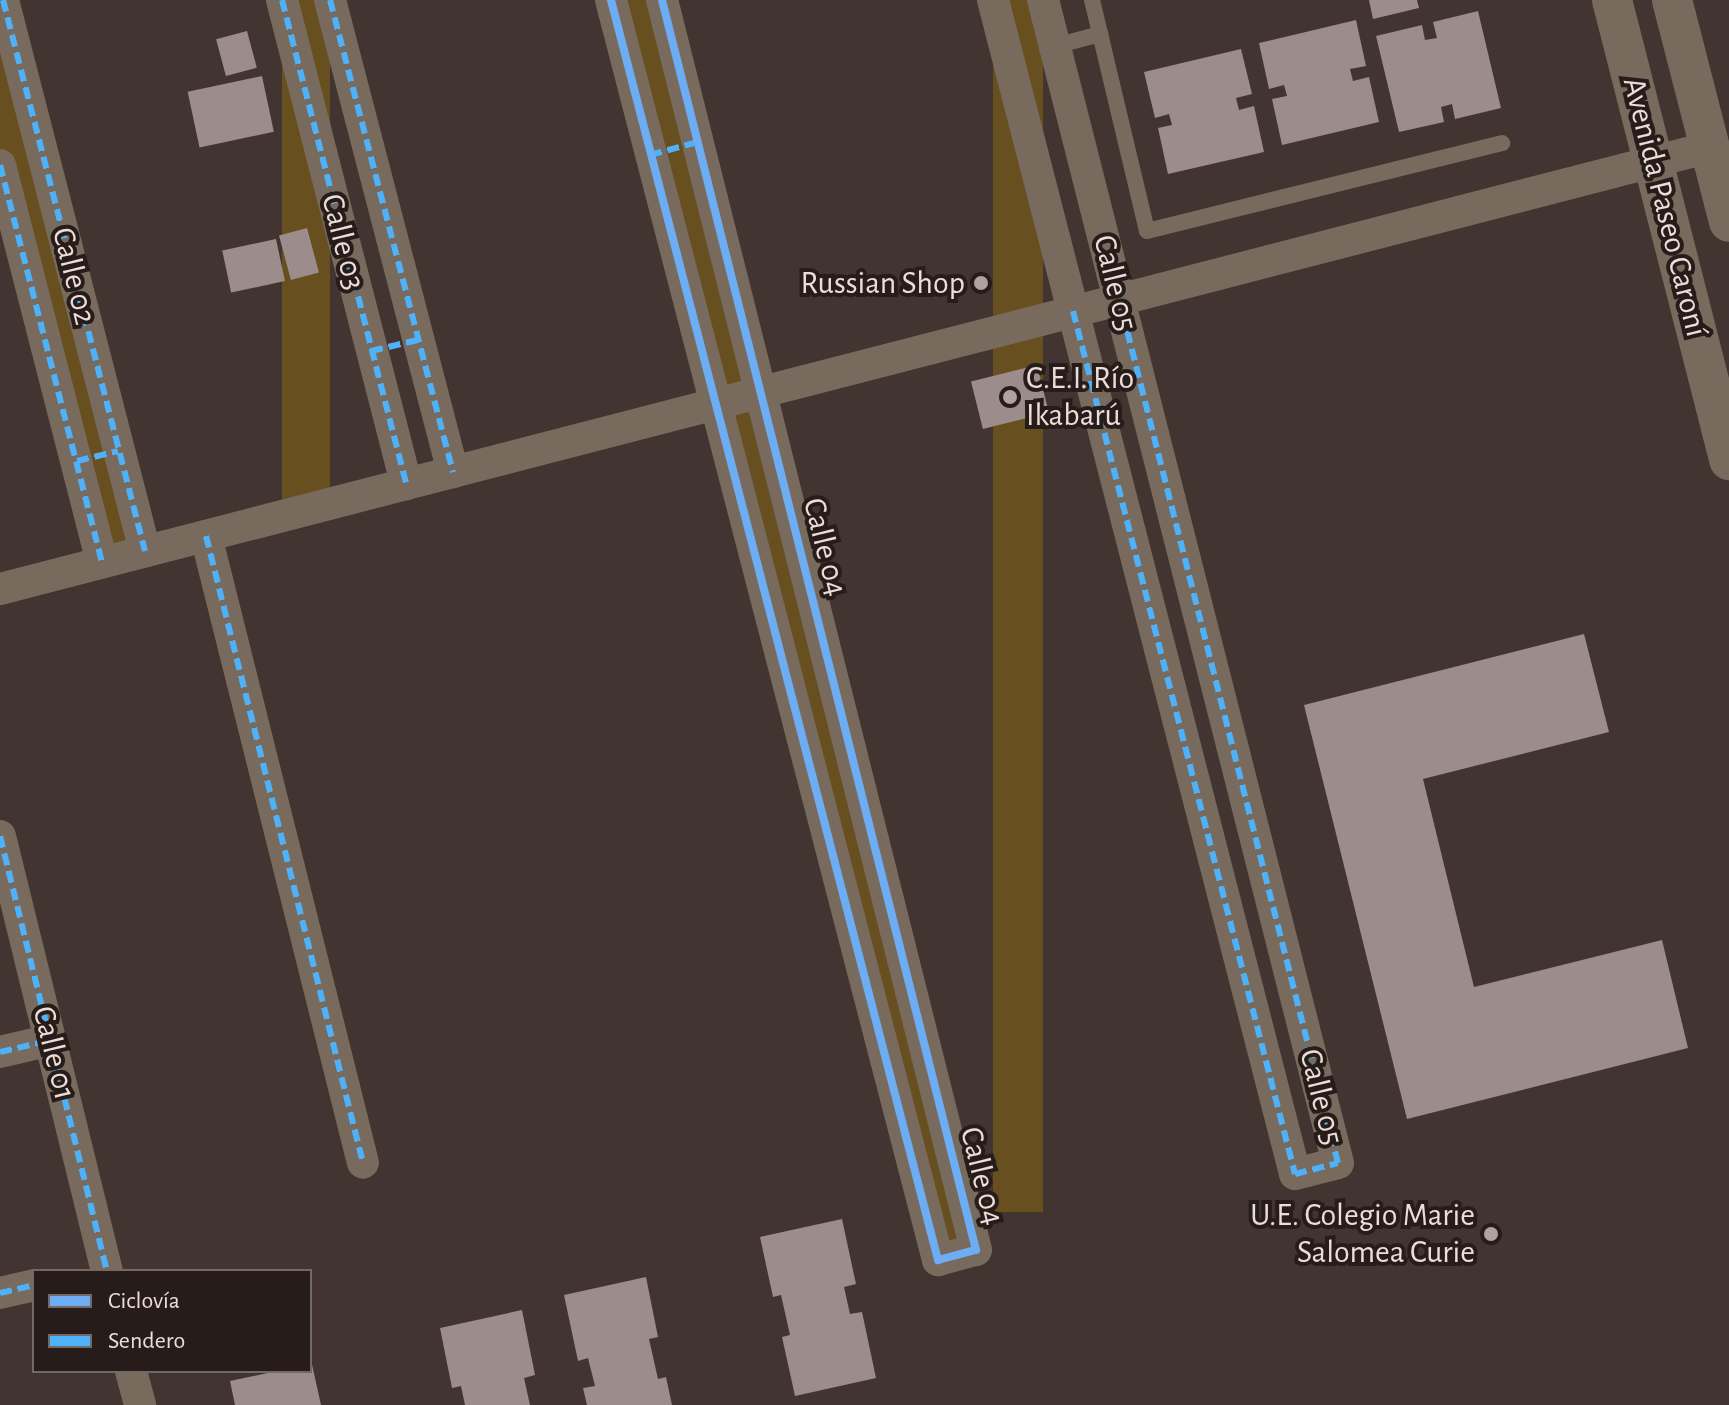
<!DOCTYPE html>
<meta charset="utf-8">
<style>
body{margin:0}
#map{position:relative;width:1729px;height:1405px;overflow:hidden;background:#423531;font-family:"Alegreya Sans",sans-serif}
div>[style]{position:absolute}
[style*='--x']{left:calc(var(--x)*1px);top:calc(var(--y)*1px);width:calc(var(--w)*1px);rotate:calc(var(--a)*1deg)}
.green>*{inset:0;background:#674f20;transform-origin:0 0}
.building>*{inset:0;background:#9c8c8b;transform-origin:0 0}
.service>*{height:16px;margin:-8px;padding:0 8px;transform-origin:8px;border-radius:8px;background:#796a5e}
.minor>*{height:32px;margin:-16px;padding:0 16px;transform-origin:16px;border-radius:16px;background:#796a5e}
.tertiary>*{height:40px;margin:-20px;padding:0 20px;transform-origin:20px;border-radius:20px;background:#796a5e}
.quiet>*{height:6px;margin-top:-3px;transform-origin:0;background:repeating-linear-gradient(90deg,#4fb1f8 0 12px,transparent 0 18px)}
.cycleway>*{height:8px;margin:-4px;padding:0 4px;transform-origin:4px;border-radius:4px;background:#6dadf4}
.dots>*{width:22px;height:22px;translate:-50% -50%;box-sizing:border-box;border:4px solid #261c19;border-radius:50%}
span{translate:-50% -50%;white-space:nowrap;text-align:center;line-height:1.15;-webkit-text-stroke:8px #261c19;paint-order:stroke}
.street-label{font-size:32px;color:#ecddd9}
.poi-label{font-size:32px;color:#ecddd9}
.right{translate:-100% -50%;text-align:right}
.left{translate:0 -50%;text-align:left}
.legend{position:absolute;left:32px;top:1269px;width:280px;height:104px;box-sizing:border-box;background:#261c19;border:2px solid #756966;margin:0;padding:10px 14px;list-style:none;font-size:24px;color:#ecddd9}
.legend li{display:flex;align-items:center;gap:16px;height:40px}
.legend b{width:40px;border:2px solid #756966}
</style>
<div id="map">
<div class="green">
<div style="clip-path:polygon(0 0,144px 552px,103px 562px,0 163px)"></div>
<div style="left:282px;top:0;width:48px;height:500px"></div>
<div style="clip-path:polygon(611px 0,662px 0,975px 1250px,938px 1260px)"></div>
<div style="left:993px;top:0;width:50px;height:1212px"></div>
</div>
<div class="building">
<div style="clip-path:polygon(1369px 0,1417px 0,1419px 8px,1373px 19px)"></div>
<div style="clip-path:polygon(1478px 11px,1501px 108px,1455px 119px,1452px 104px,1441px 107px,1444px 122px,1399px 132px,1376px 36px,1422px 25px,1425px 40px,1437px 38px,1433px 22px)"></div>
<div style="clip-path:polygon(1356px 20px,1366px 66px,1350px 69px,1353px 81px,1369px 77px,1379px 122px,1282px 145px,1272px 99px,1287px 96px,1284px 85px,1269px 89px,1259px 43px)"></div>
<div style="left:247px;top:31px;width:38px;height:32px;rotate:75deg"></div>
<div style="clip-path:polygon(1241px 49px,1252px 94px,1236px 98px,1239px 110px,1254px 106px,1264px 152px,1168px 174px,1158px 128px,1172px 125px,1169px 114px,1155px 118px,1144px 72px)"></div>
<div style="left:262px;top:76px;width:57px;height:76px;rotate:78deg"></div>
<div style="left:307px;top:228px;width:46px;height:29px;rotate:75deg"></div>
<div style="left:276px;top:239px;width:43px;height:55px;rotate:78deg"></div>
<div style="left:1037px;top:365px;width:49px;height:68px;rotate:76deg"></div>
<div style="clip-path:polygon(1584px 634px,1609px 732px,1423px 779px,1474px 987px,1662px 940px,1688px 1048px,1407px 1119px,1304px 705px)"></div>
<div style="clip-path:polygon(842px 1219px,856px 1284px,844px 1287px,850px 1314px,862px 1312px,876px 1378px,795px 1396px,782px 1337px,790px 1335px,781px 1295px,773px 1297px,760px 1237px)"></div>
<div style="clip-path:polygon(646px 1277px,658px 1337px,649px 1339px,658px 1379px,666px 1377px,672px 1405px,587px 1405px,583px 1388px,595px 1386px,588px 1358px,578px 1361px,564px 1295px)"></div>
<div style="clip-path:polygon(522px 1310px,535px 1375px,524px 1378px,530px 1405px,465px 1405px,461px 1386px,452px 1388px,440px 1328px)"></div>
<div style="clip-path:polygon(311px 1360px,321px 1405px,235px 1405px,230px 1381px,277px 1371px,310px 1371px)"></div>
</div>
<div class="service">
<div style="--x:1092;--y:0;--w:237;--a:76.6"></div>
<div style="--x:1147;--y:231;--w:366;--a:-13.9"></div>
<div style="--x:1055;--y:46;--w:47;--a:-14.9"></div>
</div>
<div class="minor">
<div style="--x:3;--y:0;--w:569;--a:75.55"></div>
<div style="--x:282;--y:0;--w:500;--a:75.6"></div>
<div style="--x:330;--y:0;--w:488;--a:75.4"></div>
<div style="--x:611;--y:0;--w:1302;--a:75.45"></div>
<div style="--x:938;--y:1260;--w:39;--a:-15"></div>
<div style="--x:976;--y:1250;--w:1289;--a:-104.1"></div>
<div style="--x:993;--y:0;--w:1212;--a:75.57"></div>
<div style="--x:1295;--y:1174;--w:44;--a:-14.3"></div>
<div style="--x:1338;--y:1163;--w:1200;--a:-104.23"></div>
<div style="--x:0;--y:165;--w:409;--a:75.6"></div>
<div style="--x:206;--y:536;--w:646;--a:75.94"></div>
<div style="--x:0;--y:589;--w:1766;--a:-14.49"></div>
<div style="--x:0;--y:836;--w:448;--a:76.2"></div>
<div style="--x:0;--y:1052;--w:52;--a:-13.2"></div>
<div style="--x:0;--y:1293;--w:35;--a:-13"></div>
<div style="--x:131;--y:1371;--w:35;--a:75"></div>
</div>
<div class="tertiary">
<div style="--x:1612;--y:0;--w:475;--a:75.7"></div>
<div style="--x:1672;--y:0;--w:229;--a:75.6"></div>
</div>
<div class="quiet">
<div style="--x:3;--y:0;--w:569;--a:75.55"></div>
<div style="--x:282;--y:0;--w:500;--a:75.6"></div>
<div style="--x:330;--y:0;--w:488;--a:75.4"></div>
<div style="--x:650;--y:155;--w:50;--a:-15.2"></div>
<div style="--x:0;--y:165;--w:409;--a:75.6"></div>
<div style="--x:1073;--y:311;--w:891;--a:75.57"></div>
<div style="--x:1295;--y:1174;--w:44;--a:-14.3"></div>
<div style="--x:1338;--y:1163;--w:891;--a:-104.22"></div>
<div style="--x:371;--y:351;--w:48;--a:-13.2"></div>
<div style="--x:77;--y:461;--w:42;--a:-13.7"></div>
<div style="--x:206;--y:536;--w:646;--a:75.94"></div>
<div style="--x:0;--y:836;--w:448;--a:76.2"></div>
<div style="--x:0;--y:1052;--w:52;--a:-13.2"></div>
<div style="--x:0;--y:1293;--w:35;--a:-13"></div>
</div>
<div class="cycleway">
<div style="--x:611;--y:0;--w:1302;--a:75.45"></div>
<div style="--x:938;--y:1260;--w:39;--a:-15"></div>
<div style="--x:976;--y:1250;--w:1289;--a:-104.1"></div>
</div>
<div class="dots">
<div style="left:981px;top:283px;background:#b0a29e"></div>
<div style="left:1010px;top:397px;background:#b0a29e"></div>
<div style="left:1491px;top:1234px;background:#b0a29e"></div>
</div>
<div class="street-label">
<span style="left:1665px;top:207px;rotate:76deg">Avenida Paseo Caroní</span>
<span style="left:343px;top:242px;rotate:76deg">Calle 03</span>
<span style="left:74px;top:276px;rotate:76deg">Calle 02</span>
<span style="left:1115px;top:283px;rotate:76deg">Calle 05</span>
<span style="left:825px;top:547px;rotate:76deg">Calle 04</span>
<span style="left:54px;top:1053px;rotate:76deg">Calle 01</span>
<span style="left:1321px;top:1097px;rotate:76deg">Calle 05</span>
<span style="left:982px;top:1176px;rotate:76deg">Calle 04</span>
</div>
<div class="poi-label">
<span class="right" style="left:965px;top:283px">Russian Shop</span>
<span class="left" style="left:1026px;top:397px">C.E.I. Río<br>Ikabarú</span>
<span class="right" style="left:1475px;top:1234px">U.E. Colegio Marie<br>Salomea Curie</span>
</div>
<ul class="legend">
<li><b style="height:10px;background:#6dadf4"></b>Ciclovía</li>
<li><b style="height:10px;background:#4fb1f8"></b>Sendero</li>
</ul>
</div>
